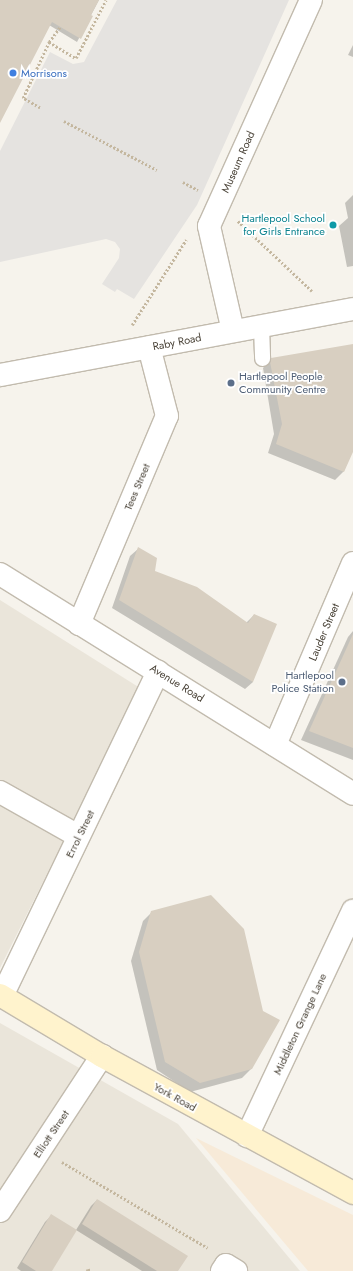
<!DOCTYPE html>
<style>
body{margin:0}
#map{position:relative;width:353px;height:1271px;overflow:hidden;background:#f6f3ec;font-family:Jost,sans-serif}
div>[style]{position:absolute}
[style*='--x']{left:calc(var(--x)*1px);top:calc(var(--y)*1px);width:calc(var(--w)*1px);rotate:calc(var(--a)*1deg)}
.residential>*{inset:0;background:#eae5da}
.commercial>*{inset:0;background:#f7ead8}
.parking>*{inset:0;background:#e5e3e0}
.shadow>*{inset:0;background:#0003}
.building>*{inset:0;background:#d8cfc1}
.path>*{height:2.5px;margin-top:-1.25px;transform-origin:0;background:repeating-linear-gradient(90deg,#c4b79f 0 2px,transparent 0 4px)}
.roads{filter:drop-shadow(1px 0 #c2bbae) drop-shadow(-1px 0 #c2bbae) drop-shadow(0 1px #c2bbae) drop-shadow(0 -1px #c2bbae)}
.service>*{height:15px;margin:-7.5px;padding:0 7.5px;transform-origin:7.5px;border-radius:7.5px;background:#fff}
.minor>*{height:22px;margin:-11px;padding:0 11px;transform-origin:11px;border-radius:11px;background:#fff}
.secondary>*{height:22px;margin:-11px;padding:0 11px;transform-origin:11px;border-radius:11px;background:#fff3cd}
.dots>*{width:11px;height:11px;translate:-50% -50%;box-sizing:border-box;border:2px solid #fff;border-radius:50%}
span{translate:-50% -50%;white-space:nowrap;text-align:center;line-height:1.15;-webkit-text-stroke:3.5px #fff;paint-order:stroke}
.shop-label{font-size:11px;color:#366cbe}
.left{translate:0 -50%;text-align:left}
.street-label{font-size:11px;color:#4b4439}
.culture-label{font-size:11px;color:#0d838f}
.right{translate:-100% -50%;text-align:right}
.service-label{font-size:11px;color:#4e5e75}
</style>
<div id="map">
<div class="residential">
<div style="clip-path:polygon(0 600px,140px 688px,0 968px)"></div>
<div style="clip-path:polygon(0 1023px,178px 1124px,300px 1271px,0 1271px)"></div>
</div>
<div class="commercial">
<div style="clip-path:polygon(196px 1138px,353px 1215px,353px 1271px,308px 1271px)"></div>
</div>
<div class="parking">
<div style="clip-path:polygon(117px 0,289px 0,197px 205px,134px 299px,117px 289px,115px 292px,102px 284px,119px 258px,120px 249px,115px 242px,106px 239px,0 262px,0 151px,50px 52px,73px 64px,84px 62px)"></div>
</div>
<div class="shadow">
<div style="clip-path:polygon(0 0,99px 0,77px 42px,49px 25px,0 121px)"></div>
<div style="clip-path:polygon(353px 45px,353px 57px,348px 55px)"></div>
<div style="clip-path:polygon(353px 195px,353px 266px,347px 267px,339px 226px,348px 218px,345px 203px)"></div>
<div style="clip-path:polygon(353px 345px,353px 449px,344px 471px,335px 480px,268px 453px,274px 434px,263px 368px,271px 359px)"></div>
<div style="clip-path:polygon(138px 549px,154px 572px,246px 623px,254px 615px,253px 682px,245px 689px,112px 608px,130px 556px)"></div>
<div style="clip-path:polygon(353px 631px,353px 760px,301px 740px,348px 637px)"></div>
<div style="clip-path:polygon(152px 912px,251px 1069px,242px 1078px,190px 1092px,157px 1070px,131px 961px,143px 921px)"></div>
<div style="clip-path:polygon(97px 1200px,177px 1271px,142px 1271px,76px 1230px,91px 1206px)"></div>
<div style="clip-path:polygon(51px 1216px,51px 1271px,21px 1271px,17px 1268px,45px 1222px)"></div>
</div>
<div class="building">
<div style="clip-path:polygon(0 0,99px 0,91px 15px,93px 16px,81px 39px,52px 22px,0 123px)"></div>
<div style="clip-path:polygon(353px 344px,353px 452px,344px 472px,276px 444px,282px 424px,270px 362px,271px 358px)"></div>
<div style="clip-path:polygon(138px 547px,157px 558px,155px 571px,197px 587px,248px 623px,254px 614px,277px 624px,253px 682px,119px 600px)"></div>
<div style="clip-path:polygon(353px 634px,353px 748px,309px 731px)"></div>
<div style="clip-path:polygon(211px 895px,244px 929px,263px 1011px,280px 1020px,252px 1069px,200px 1083px,165px 1062px,139px 952px,151px 911px)"></div>
<div style="clip-path:polygon(97px 1199px,188px 1256px,178px 1271px,157px 1271px,82px 1224px)"></div>
<div style="clip-path:polygon(51px 1214px,77px 1230px,52px 1271px,36px 1271px,22px 1262px)"></div>
</div>
<div class="path">
<div style="--x:49;--y:42;--w:19;--a:-54"></div>
<div style="--x:40;--y:108;--w:20;--a:-150"></div>
<div style="--x:23;--y:98;--w:62;--a:-65.1"></div>
<div style="--x:49;--y:42;--w:31;--a:31"></div>
<div style="--x:76;--y:58;--w:65;--a:-62.7"></div>
<div style="--x:64;--y:121;--w:105;--a:27.8"></div>
<div style="--x:183;--y:182;--w:17;--a:28"></div>
<div style="--x:238;--y:221;--w:102;--a:43.4"></div>
<div style="--x:132;--y:325;--w:101;--a:-57.6"></div>
<div style="--x:62;--y:1162;--w:169;--a:30.5"></div>
<div style="--x:87;--y:1271;--w:2;--a:-63"></div>
<div style="--x:88;--y:1269;--w:4;--a:34"></div>
</div>
<div class="roads">
<div class="service">
<div style="--x:261;--y:326;--w:32;--a:88"></div>
</div>
<div class="minor">
<div style="--x:233;--y:331;--w:108;--a:-102.9"></div>
<div style="--x:209;--y:226;--w:248;--a:-65.7"></div>
<div style="--x:0;--y:375;--w:359;--a:-10.6"></div>
<div style="--x:0;--y:574;--w:416;--a:31.9"></div>
<div style="--x:79;--y:624;--w:226;--a:-67.1"></div>
<div style="--x:167;--y:416;--w:71;--a:-104.6"></div>
<div style="--x:275;--y:745;--w:198;--a:-66.8"></div>
<div style="--x:0;--y:792;--w:90;--a:29.4"></div>
<div style="--x:2;--y:996;--w:360;--a:-64.3"></div>
<div style="--x:247;--y:1136;--w:249;--a:-64.8"></div>
<div style="--x:0;--y:1211;--w:186;--a:-56.7"></div>
<div style="--x:222;--y:1271;--w:7;--a:-56"></div>
<div style="--x:226;--y:1265;--w:12;--a:31"></div>
</div>
<div class="secondary">
<div style="--x:0;--y:995;--w:119;--a:30.9"></div>
<div style="--x:102;--y:1056;--w:286;--a:28.6"></div>
</div>
</div>
<div class="dots">
<div style="left:13px;top:73px;background:#3f7fe0"></div>
<div style="left:333px;top:225px;background:#0f9aa8"></div>
<div style="left:231px;top:383px;background:#5c6f8a"></div>
<div style="left:342px;top:682px;background:#5c6f8a"></div>
</div>
<div class="shop-label">
<span class="left" style="left:21px;top:73px">Morrisons</span>
</div>
<div class="street-label">
<span style="left:238px;top:162px;rotate:-66deg">Museum Road</span>
<span style="left:177px;top:342px;rotate:-11deg">Raby Road</span>
<span style="left:137px;top:487px;rotate:-67deg">Tees Street</span>
<span style="left:324px;top:632px;rotate:-67deg">Lauder Street</span>
<span style="left:177px;top:683px;rotate:32deg">Avenue Road</span>
<span style="left:80px;top:834px;rotate:-64deg">Errol Street</span>
<span style="left:300px;top:1024px;rotate:-65deg">Middleton Grange Lane</span>
<span style="left:175px;top:1097px;rotate:29deg">York Road</span>
<span style="left:51px;top:1134px;rotate:-56deg">Elliott Street</span>
</div>
<div class="culture-label">
<span class="right" style="left:325px;top:225px">Hartlepool School<br>for Girls Entrance</span>
</div>
<div class="service-label">
<span class="left" style="left:239px;top:383px">Hartlepool People<br>Community Centre</span>
<span class="right" style="left:334px;top:682px">Hartlepool<br>Police Station</span>
</div>
</div>
